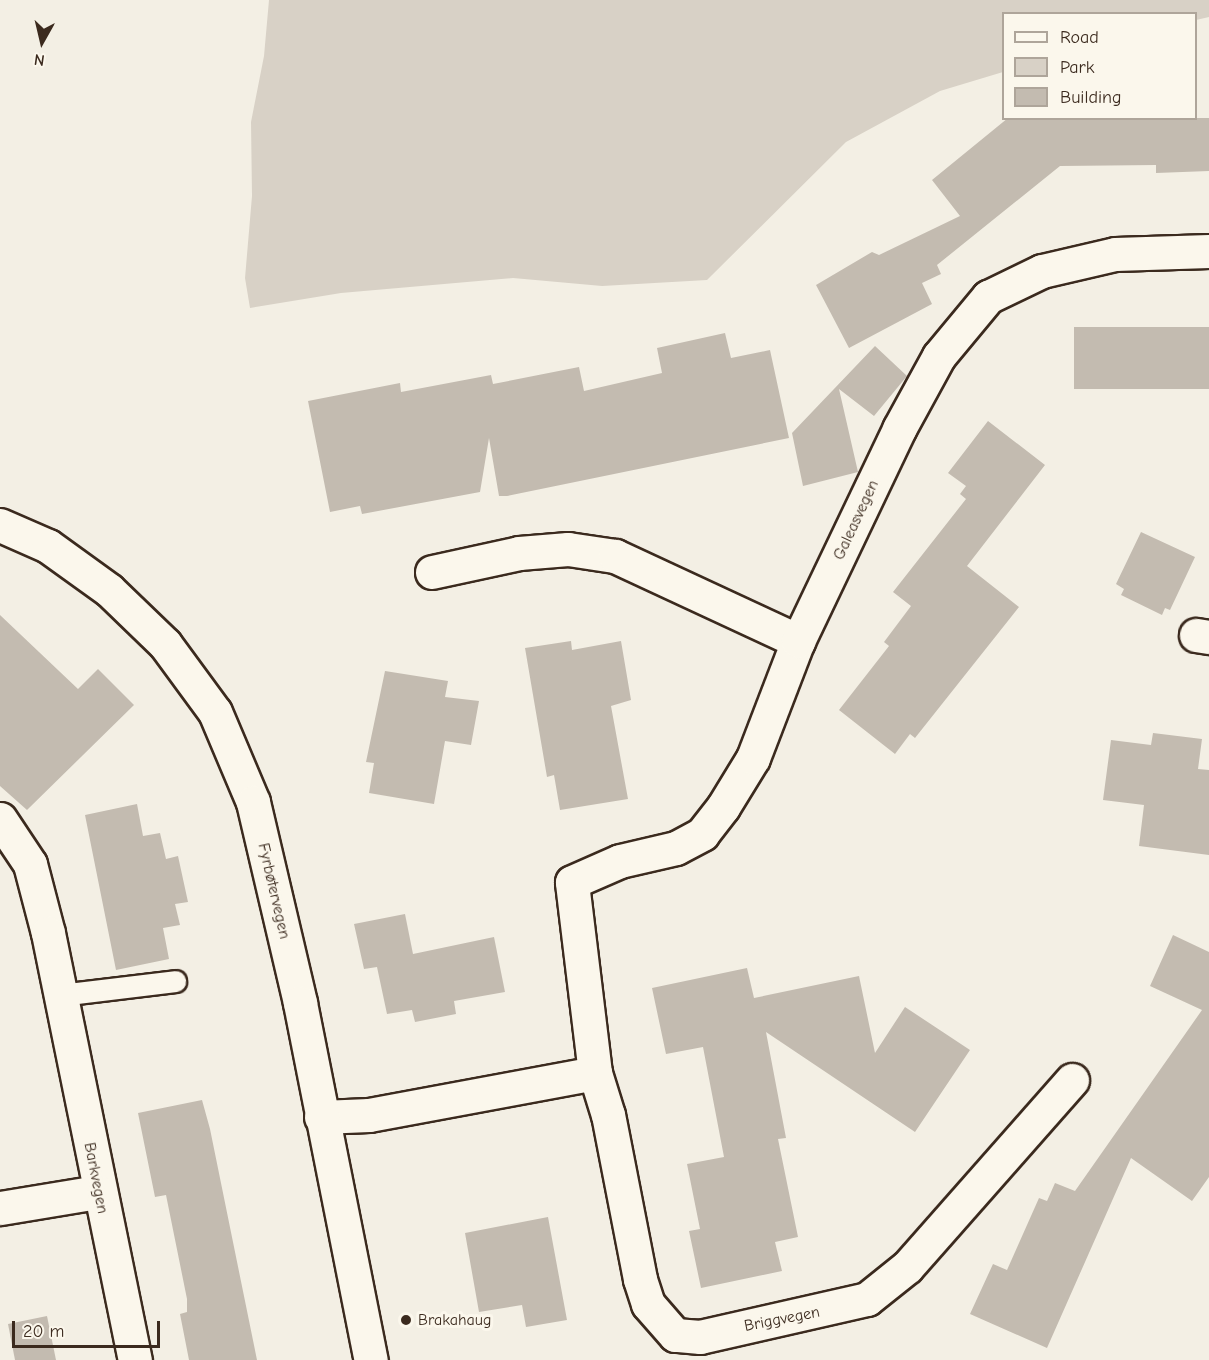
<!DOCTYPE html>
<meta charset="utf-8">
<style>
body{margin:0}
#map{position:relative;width:1209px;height:1360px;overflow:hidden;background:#f3efe4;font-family:"Comic Neue",sans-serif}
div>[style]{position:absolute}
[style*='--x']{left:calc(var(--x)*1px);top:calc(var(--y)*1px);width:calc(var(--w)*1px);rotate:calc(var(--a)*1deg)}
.green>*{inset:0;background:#d8d1c6}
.building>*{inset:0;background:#c3bbb0;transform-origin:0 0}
.roads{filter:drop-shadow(2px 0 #3b2a1e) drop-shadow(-2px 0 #3b2a1e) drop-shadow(0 2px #3b2a1e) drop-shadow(0 -2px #3b2a1e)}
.lane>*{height:21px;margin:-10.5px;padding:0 10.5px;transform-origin:10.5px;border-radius:10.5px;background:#fbf7ec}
.street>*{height:33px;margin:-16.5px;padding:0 16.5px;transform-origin:16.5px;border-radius:16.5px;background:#fbf7ec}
.secondary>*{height:33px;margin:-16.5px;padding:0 16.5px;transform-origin:16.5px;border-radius:16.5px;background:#fbf7ec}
.dots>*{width:16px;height:16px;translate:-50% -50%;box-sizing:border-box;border:3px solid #fbf7ec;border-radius:50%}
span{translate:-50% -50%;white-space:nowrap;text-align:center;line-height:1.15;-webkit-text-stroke:6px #fbf7ec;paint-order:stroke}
.street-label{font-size:16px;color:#3b2a1e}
.poi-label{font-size:16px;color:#3b2a1e}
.left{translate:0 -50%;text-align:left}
.legend{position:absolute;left:1002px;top:12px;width:195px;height:108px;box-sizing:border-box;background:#fbf7ec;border:2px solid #aea59a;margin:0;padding:8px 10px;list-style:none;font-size:18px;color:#3b2a1e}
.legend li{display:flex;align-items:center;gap:12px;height:30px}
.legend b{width:30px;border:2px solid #aea59a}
.north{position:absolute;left:12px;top:12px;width:60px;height:60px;-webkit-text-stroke:4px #fbf7ec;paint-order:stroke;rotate:188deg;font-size:16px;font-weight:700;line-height:24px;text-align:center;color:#3b2a1e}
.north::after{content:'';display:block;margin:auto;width:21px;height:27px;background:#3b2a1e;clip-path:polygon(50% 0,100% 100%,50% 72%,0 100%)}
.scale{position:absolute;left:12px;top:1321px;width:148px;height:27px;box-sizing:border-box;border:3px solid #3b2a1e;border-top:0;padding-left:8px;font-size:18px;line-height:21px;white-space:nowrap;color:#3b2a1e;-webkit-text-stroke:4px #fbf7ec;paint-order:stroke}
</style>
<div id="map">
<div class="green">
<div style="clip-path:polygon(269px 0,1209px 0,1209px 17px,1196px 20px,1196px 14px,1004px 14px,1003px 72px,940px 91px,846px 142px,707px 280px,602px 286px,513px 278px,341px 293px,250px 308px,245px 278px,252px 196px,251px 122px,264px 56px)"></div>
</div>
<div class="building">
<div style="clip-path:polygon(1008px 118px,1209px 118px,1209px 171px,1156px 173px,1156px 165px,1060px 166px,937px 265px,941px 274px,922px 283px,932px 304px,849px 348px,816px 285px,872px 252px,879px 255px,960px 216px,932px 180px)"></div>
<div style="left:1074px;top:327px;width:135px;height:62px"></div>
<div style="clip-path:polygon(725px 333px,731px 358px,770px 350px,789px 438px,507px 496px,499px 496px,489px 438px,480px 492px,362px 514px,360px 506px,330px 512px,308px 401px,400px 383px,401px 392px,491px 375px,493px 384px,579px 367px,584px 391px,662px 373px,657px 348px)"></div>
<div style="clip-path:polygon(875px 346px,907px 376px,874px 416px,839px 389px,858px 472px,803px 486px,792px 433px)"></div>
<div style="clip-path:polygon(988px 421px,1045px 465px,967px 566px,1019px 607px,915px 738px,910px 734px,895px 754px,839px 710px,889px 646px,884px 642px,911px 606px,893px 592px,966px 499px,960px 494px,966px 486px,948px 473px)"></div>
<div style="clip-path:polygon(1141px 532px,1195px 557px,1170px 610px,1165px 608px,1162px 615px,1121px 595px,1124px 589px,1116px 584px)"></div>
<div style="clip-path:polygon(0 615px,78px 689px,98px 669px,134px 705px,27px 810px,0 786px)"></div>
<div style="clip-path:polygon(571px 641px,572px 650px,621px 641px,631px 700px,611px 706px,628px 799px,560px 810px,554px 775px,547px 777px,525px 648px)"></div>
<div style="clip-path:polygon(385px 671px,448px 681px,445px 697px,479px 701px,471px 745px,445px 741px,434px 804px,369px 793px,374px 763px,366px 762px)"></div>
<div style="clip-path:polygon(1153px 733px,1202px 739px,1198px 769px,1209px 770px,1209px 855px,1139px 846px,1144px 805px,1103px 800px,1111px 740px,1151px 745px)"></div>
<div style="clip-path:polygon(137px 804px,143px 836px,160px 833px,166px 859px,178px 856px,188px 902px,175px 904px,180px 925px,163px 928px,169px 959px,116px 970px,85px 815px)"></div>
<div style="clip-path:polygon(405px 914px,413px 954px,494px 937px,505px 992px,454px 1001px,456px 1014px,415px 1022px,412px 1010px,387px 1014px,377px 967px,364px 969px,354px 924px)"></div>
<div style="clip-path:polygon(1173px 935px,1209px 952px,1209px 1177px,1192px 1201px,1131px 1158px,1047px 1348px,970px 1314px,993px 1264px,1007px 1270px,1039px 1198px,1047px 1201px,1055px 1183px,1075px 1191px,1202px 1010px,1150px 986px)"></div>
<div style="clip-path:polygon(747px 968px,754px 998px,859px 976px,875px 1053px,905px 1007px,970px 1050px,915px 1132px,766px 1032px,786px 1138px,778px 1139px,798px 1237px,775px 1242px,782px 1271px,701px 1288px,689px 1231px,700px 1229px,687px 1164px,724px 1157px,703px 1047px,666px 1054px,652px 988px)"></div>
<div style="clip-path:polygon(202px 1100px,210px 1129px,257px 1360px,189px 1360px,180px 1314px,187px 1312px,187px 1299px,166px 1195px,155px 1197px,138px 1113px)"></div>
<div style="clip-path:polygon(548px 1217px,567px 1320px,526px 1327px,522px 1305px,479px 1312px,465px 1233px)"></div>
<div style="clip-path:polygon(47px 1316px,56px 1360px,15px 1360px,8px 1324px)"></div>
</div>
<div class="roads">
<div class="lane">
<div style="--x:60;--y:995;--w:116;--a:-6.9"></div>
</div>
<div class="street">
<div style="--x:432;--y:572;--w:89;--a:-12.3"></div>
<div style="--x:519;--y:553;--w:49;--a:-4.7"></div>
<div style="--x:568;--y:549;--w:48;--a:8.5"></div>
<div style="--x:615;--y:556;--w:202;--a:24.9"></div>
<div style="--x:1196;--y:635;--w:13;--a:9"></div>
<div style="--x:0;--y:819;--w:54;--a:56.3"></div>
<div style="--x:30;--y:864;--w:71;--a:75.4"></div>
<div style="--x:48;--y:933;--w:436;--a:78.5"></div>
<div style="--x:1072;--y:1080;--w:249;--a:131.4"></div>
<div style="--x:907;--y:1267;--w:51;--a:141.3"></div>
<div style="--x:867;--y:1299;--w:171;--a:167.2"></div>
<div style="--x:700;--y:1337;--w:25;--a:-175"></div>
<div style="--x:675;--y:1335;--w:41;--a:-131.1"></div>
<div style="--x:648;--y:1304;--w:26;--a:-108"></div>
<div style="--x:640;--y:1279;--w:167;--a:-101"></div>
<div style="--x:608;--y:1115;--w:44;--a:-107.2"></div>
<div style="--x:595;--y:1073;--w:192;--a:-96.9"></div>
<div style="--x:572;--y:882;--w:52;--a:-23.6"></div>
<div style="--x:620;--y:861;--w:57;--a:-13.1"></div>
<div style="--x:676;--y:848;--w:30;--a:-28"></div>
<div style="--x:702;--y:834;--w:34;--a:-52"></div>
<div style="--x:723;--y:807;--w:57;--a:-58.5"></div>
<div style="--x:753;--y:758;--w:125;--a:-69"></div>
<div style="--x:798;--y:641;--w:235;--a:-64.5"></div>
<div style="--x:899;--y:429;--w:83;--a:-61.3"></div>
<div style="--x:939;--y:356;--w:77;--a:-50.3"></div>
<div style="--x:988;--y:297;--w:60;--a:-25.7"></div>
<div style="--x:1042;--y:271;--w:75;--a:-13.1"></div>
<div style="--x:1115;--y:254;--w:94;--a:-1.8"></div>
<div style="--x:321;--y:1117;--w:48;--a:-2.4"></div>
<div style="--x:369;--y:1115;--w:230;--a:-10.5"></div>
<div style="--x:0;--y:1208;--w:99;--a:-9.3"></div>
</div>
<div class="secondary">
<div style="--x:0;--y:525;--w:52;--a:23.6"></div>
<div style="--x:48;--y:546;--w:75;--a:35.8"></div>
<div style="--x:109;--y:590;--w:78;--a:44"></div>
<div style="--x:165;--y:644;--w:84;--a:53.7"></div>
<div style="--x:215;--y:712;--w:98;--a:67.1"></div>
<div style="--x:253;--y:802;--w:206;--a:76.8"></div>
<div style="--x:300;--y:1003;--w:364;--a:78.8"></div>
</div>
</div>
<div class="dots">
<div style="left:406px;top:1320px;background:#3b2a1e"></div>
</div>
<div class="street-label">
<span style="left:856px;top:520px;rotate:-65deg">Galeasvegen</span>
<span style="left:274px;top:891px;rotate:77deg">Fyrbøtervegen</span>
<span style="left:96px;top:1178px;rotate:79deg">Barkvegen</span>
<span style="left:782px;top:1319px;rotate:-11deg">Briggvegen</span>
</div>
<div class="poi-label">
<span class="left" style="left:418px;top:1320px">Brakahaug</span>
</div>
<ul class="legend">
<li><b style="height:8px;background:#fbf7ec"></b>Road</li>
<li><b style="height:16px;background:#d8d1c6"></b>Park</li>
<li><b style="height:16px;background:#c3bbb0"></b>Building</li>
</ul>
<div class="north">N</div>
<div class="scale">20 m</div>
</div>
